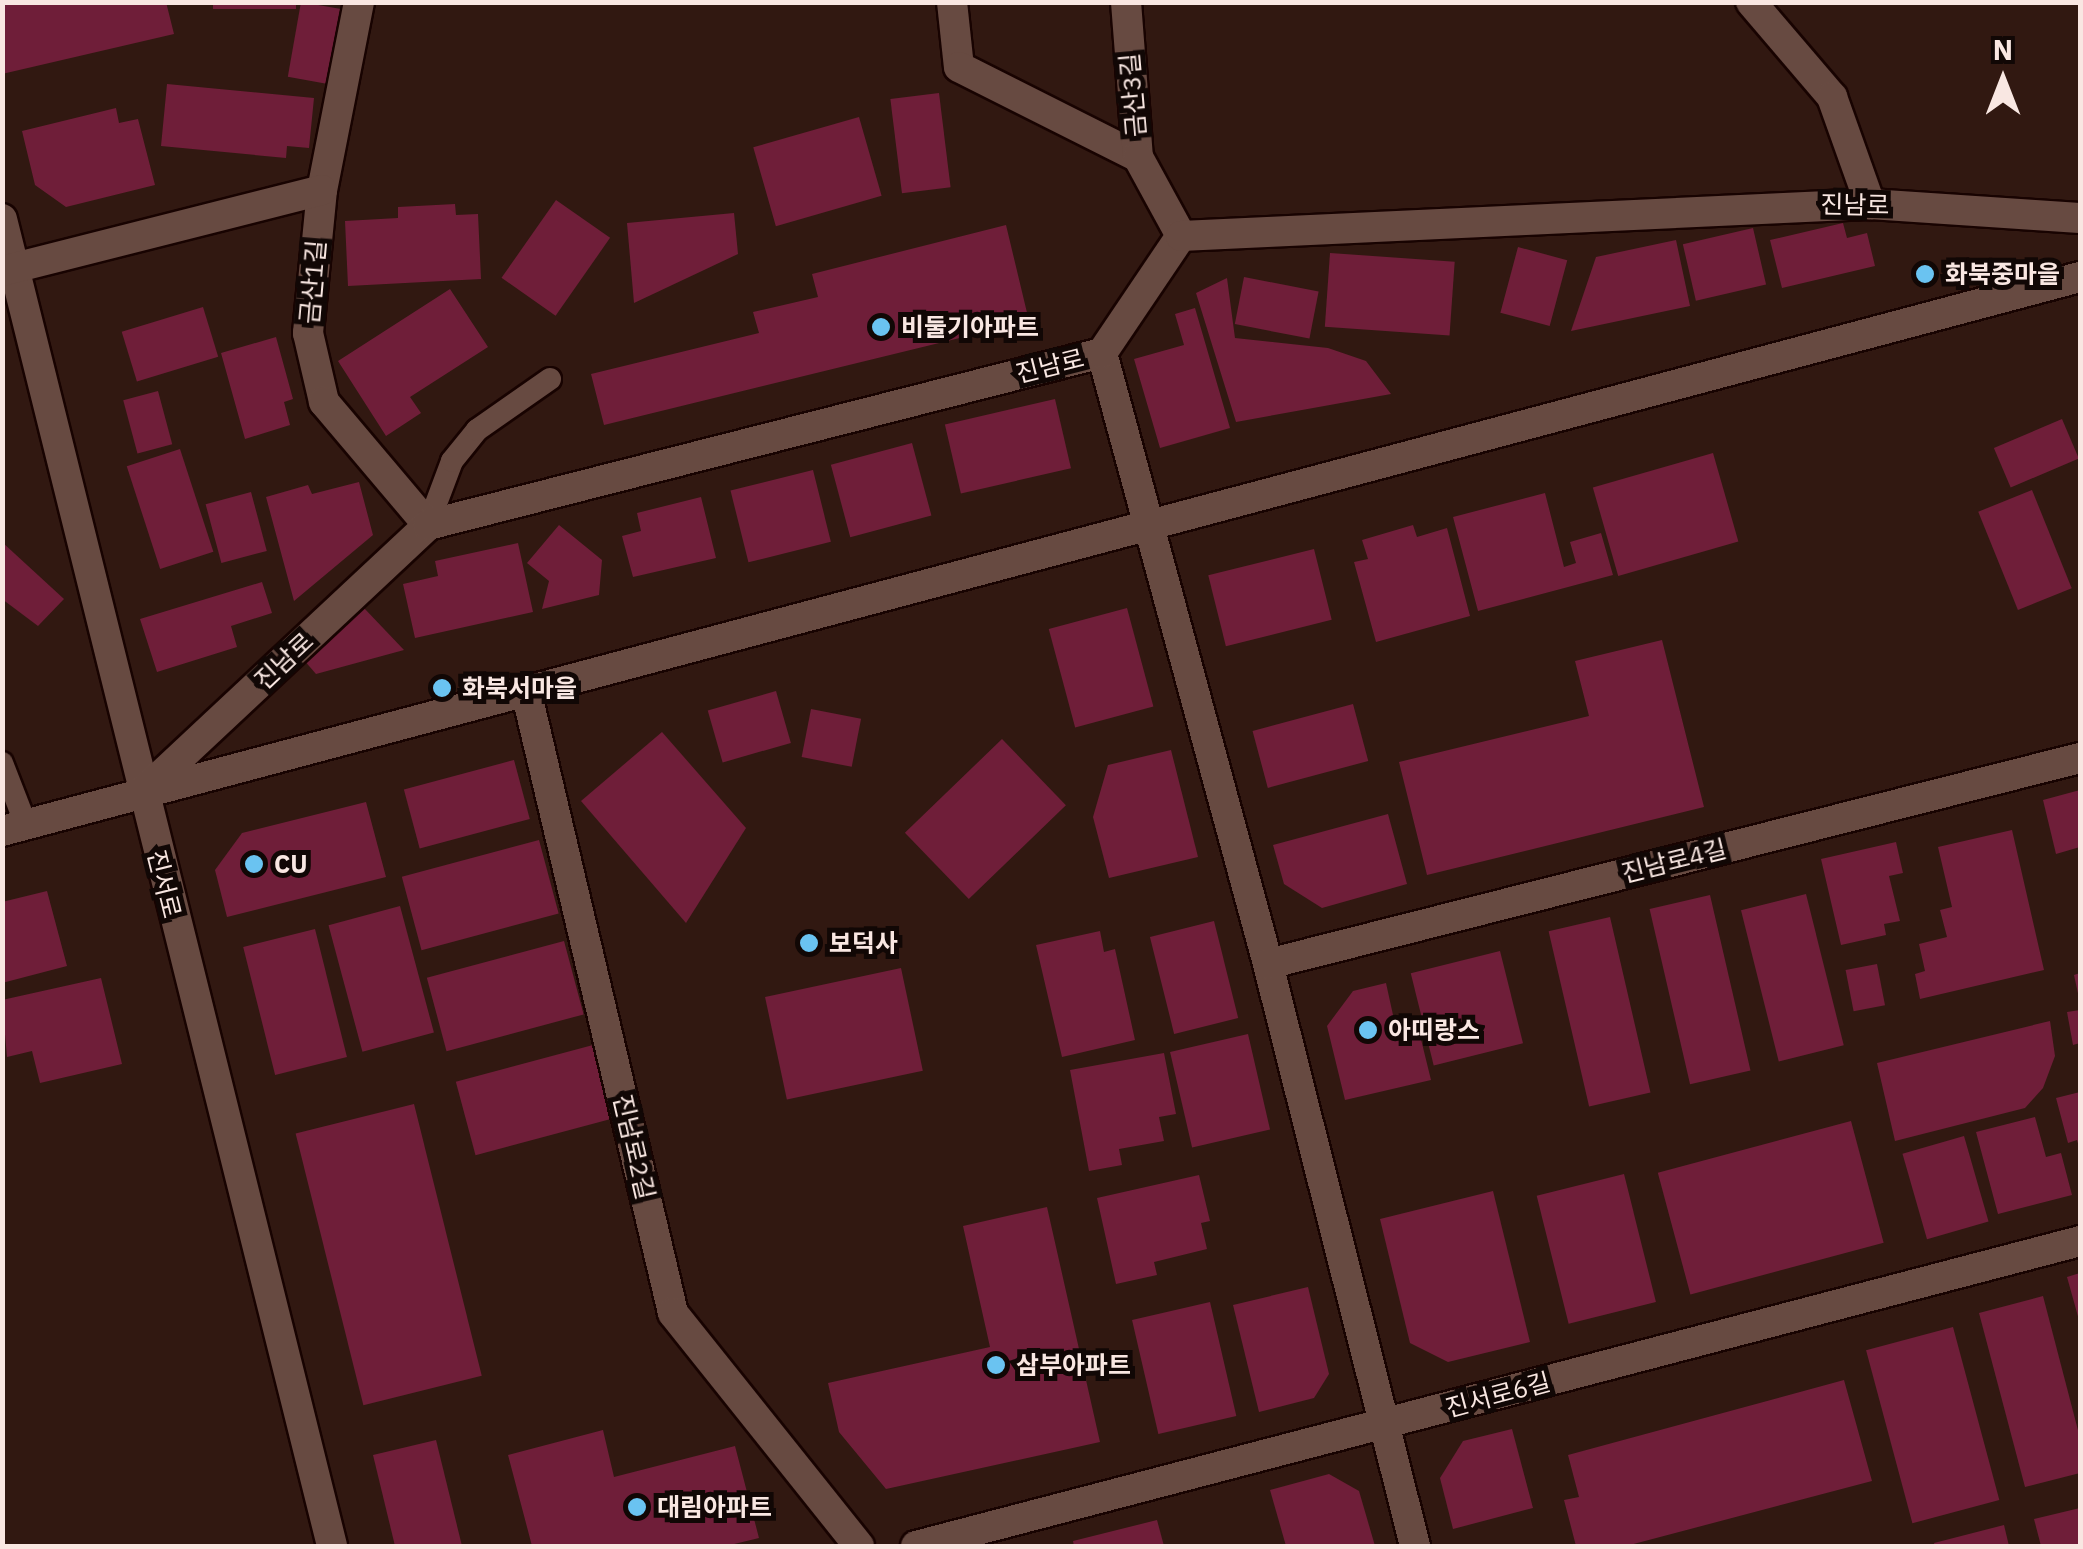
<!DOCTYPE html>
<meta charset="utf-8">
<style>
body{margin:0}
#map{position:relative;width:2083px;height:1549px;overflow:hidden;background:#311811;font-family:"IBM Plex Sans","Noto Sans KR",sans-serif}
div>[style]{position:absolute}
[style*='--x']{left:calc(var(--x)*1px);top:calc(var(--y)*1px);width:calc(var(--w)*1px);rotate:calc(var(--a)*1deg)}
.building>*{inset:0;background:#6f1e39;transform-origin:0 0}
.roads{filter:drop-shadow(2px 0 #180301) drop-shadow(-2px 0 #180301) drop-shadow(0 2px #180301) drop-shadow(0 -2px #180301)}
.lane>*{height:22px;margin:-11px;padding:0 11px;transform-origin:11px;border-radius:11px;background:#674a41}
.street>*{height:30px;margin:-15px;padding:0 15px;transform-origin:15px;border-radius:15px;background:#674a41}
.dots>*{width:28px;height:28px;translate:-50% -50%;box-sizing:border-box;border:5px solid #110705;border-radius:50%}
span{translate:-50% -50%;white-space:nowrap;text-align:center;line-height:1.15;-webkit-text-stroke:10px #110705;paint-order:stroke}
.street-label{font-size:25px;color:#f9e7e2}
.poi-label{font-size:25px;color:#f9e7e2;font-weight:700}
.left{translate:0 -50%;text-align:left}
.frame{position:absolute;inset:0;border:5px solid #f9e7e2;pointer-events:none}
.north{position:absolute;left:1953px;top:30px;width:100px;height:100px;-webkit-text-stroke:8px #110705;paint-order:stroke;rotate:0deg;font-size:28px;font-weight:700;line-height:40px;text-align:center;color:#f9e7e2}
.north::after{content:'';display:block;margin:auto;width:35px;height:45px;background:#f9e7e2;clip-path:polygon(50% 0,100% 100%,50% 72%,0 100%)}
</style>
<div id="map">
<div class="building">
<div style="clip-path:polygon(2px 2px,166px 2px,174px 34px,2px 74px)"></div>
<div style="left:213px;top:2px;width:83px;height:7px"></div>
<div style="left:301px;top:2px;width:42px;height:76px;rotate:10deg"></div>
<div style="clip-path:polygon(167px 84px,314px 98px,309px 148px,287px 146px,286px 158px,161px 146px)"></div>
<div style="left:939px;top:93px;width:95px;height:49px;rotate:83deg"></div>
<div style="clip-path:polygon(116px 108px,119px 123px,138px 119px,155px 185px,66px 207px,35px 185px,22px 131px)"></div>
<div style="left:859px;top:117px;width:82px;height:110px;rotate:74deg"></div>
<div style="left:556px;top:200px;width:66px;height:95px;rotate:35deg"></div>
<div style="clip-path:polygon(455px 204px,456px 215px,478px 214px,481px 279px,348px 286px,345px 221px,398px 218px,398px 207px)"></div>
<div style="clip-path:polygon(734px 213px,738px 254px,634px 303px,627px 223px)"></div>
<div style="clip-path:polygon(1843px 223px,1847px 238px,1867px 233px,1875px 266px,1782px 288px,1770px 240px)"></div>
<div style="clip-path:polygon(1006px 225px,1029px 321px,604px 425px,591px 374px,759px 333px,753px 312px,818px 297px,812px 274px)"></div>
<div style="left:1753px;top:228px;width:58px;height:72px;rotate:77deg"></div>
<div style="clip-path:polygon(1676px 240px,1690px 306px,1571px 331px,1596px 257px)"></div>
<div style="left:1518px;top:247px;width:51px;height:68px;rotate:15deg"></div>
<div style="left:1330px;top:253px;width:125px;height:74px;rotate:4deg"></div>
<div style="left:1244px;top:277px;width:76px;height:48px;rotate:11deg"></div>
<div style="clip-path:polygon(1227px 278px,1235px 338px,1328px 348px,1366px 361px,1391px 394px,1236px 422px,1196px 293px)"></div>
<div style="clip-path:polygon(450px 289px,488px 347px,410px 397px,421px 413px,386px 436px,338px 361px)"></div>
<div style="left:203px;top:307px;width:52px;height:85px;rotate:73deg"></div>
<div style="clip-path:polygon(1195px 308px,1230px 428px,1160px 448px,1134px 359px,1184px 345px,1175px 314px)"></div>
<div style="clip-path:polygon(276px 337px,293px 399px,284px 402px,290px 425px,245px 439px,221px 353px)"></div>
<div style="left:158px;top:391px;width:55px;height:36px;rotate:75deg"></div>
<div style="left:1055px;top:399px;width:71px;height:113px;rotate:77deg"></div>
<div style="left:2062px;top:419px;width:43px;height:74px;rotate:67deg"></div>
<div style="left:912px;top:443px;width:75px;height:84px;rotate:75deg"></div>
<div style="left:180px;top:449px;width:108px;height:56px;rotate:72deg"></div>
<div style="left:1713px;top:453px;width:92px;height:125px;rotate:74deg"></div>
<div style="left:813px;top:470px;width:74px;height:85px;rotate:76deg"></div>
<div style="clip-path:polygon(359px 482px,373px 535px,294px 601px,266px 497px,308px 485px,312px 494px)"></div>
<div style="left:2032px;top:490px;width:106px;height:58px;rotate:68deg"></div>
<div style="left:251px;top:492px;width:61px;height:47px;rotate:75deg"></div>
<div style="clip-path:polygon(1545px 493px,1564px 567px,1576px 563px,1570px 542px,1601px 533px,1613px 575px,1478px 611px,1453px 517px)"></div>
<div style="clip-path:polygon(701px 497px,716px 558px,633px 577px,622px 536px,641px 531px,637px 513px)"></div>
<div style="clip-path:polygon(559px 525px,602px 560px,599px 595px,542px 609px,549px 581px,527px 563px)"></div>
<div style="clip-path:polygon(1413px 525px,1417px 537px,1447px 528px,1470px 616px,1376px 642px,1354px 562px,1368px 559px,1362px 540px)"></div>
<div style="clip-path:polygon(2px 542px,64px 599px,38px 626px,2px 599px)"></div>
<div style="clip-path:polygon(518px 543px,533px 612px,415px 638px,403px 584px,438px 576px,435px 561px)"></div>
<div style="left:1314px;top:549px;width:73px;height:109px;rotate:76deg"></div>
<div style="clip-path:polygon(262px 582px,272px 613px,231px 626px,237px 647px,157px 672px,140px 619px)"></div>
<div style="clip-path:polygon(364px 608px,404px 650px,316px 674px,303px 659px)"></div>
<div style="left:1127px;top:608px;width:102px;height:81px;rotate:75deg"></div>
<div style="clip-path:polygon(1662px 640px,1704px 807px,1427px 875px,1399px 762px,1589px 716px,1575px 661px)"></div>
<div style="left:776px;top:691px;width:54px;height:71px;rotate:74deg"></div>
<div style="left:1353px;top:704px;width:59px;height:104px;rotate:75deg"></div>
<div style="left:811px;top:709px;width:51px;height:49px;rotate:11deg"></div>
<div style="clip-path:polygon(662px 732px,746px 828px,686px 923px,581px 801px)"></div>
<div style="left:1002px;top:739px;width:92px;height:135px;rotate:46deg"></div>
<div style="clip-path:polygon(1171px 750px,1198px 857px,1109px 878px,1093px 817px,1108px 765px)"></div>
<div style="left:514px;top:760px;width:61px;height:114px;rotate:75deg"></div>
<div style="clip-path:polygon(2080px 790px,2080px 847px,2056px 854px,2043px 800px)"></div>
<div style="clip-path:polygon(366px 802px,386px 877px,227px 917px,215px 870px,242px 833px)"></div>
<div style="clip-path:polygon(1388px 814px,1407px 884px,1322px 908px,1284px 884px,1273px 845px)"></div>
<div style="clip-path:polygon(2012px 830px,2044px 970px,1920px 999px,1915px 974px,1925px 971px,1919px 944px,1947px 937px,1940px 910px,1952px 907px,1938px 847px)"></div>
<div style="left:539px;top:840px;width:76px;height:142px;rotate:75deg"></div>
<div style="clip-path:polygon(1896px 842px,1903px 873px,1889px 876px,1900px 921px,1884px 924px,1886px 935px,1841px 945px,1821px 859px)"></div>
<div style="clip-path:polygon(47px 891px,67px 966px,2px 983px,2px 902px)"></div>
<div style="left:1806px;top:894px;width:156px;height:67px;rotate:76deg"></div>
<div style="left:1710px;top:895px;width:180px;height:62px;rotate:77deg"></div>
<div style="left:400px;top:906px;width:131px;height:74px;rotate:75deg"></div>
<div style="left:1610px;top:917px;width:180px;height:63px;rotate:77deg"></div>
<div style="left:1214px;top:921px;width:100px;height:66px;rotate:76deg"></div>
<div style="left:315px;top:929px;width:132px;height:74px;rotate:76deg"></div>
<div style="clip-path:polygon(1100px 931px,1104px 952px,1115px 949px,1135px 1040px,1062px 1057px,1036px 945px)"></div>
<div style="left:564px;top:941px;width:76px;height:142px;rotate:75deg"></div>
<div style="left:1500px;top:951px;width:95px;height:92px;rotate:76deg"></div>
<div style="left:1877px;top:964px;width:42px;height:32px;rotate:79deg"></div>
<div style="left:901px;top:968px;width:105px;height:139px;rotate:78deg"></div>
<div style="clip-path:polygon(2080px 973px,2080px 998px,2079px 998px,2074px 975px)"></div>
<div style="clip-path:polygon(101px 978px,122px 1064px,40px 1083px,32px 1051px,7px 1057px,2px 1000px)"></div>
<div style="clip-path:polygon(1386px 983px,1395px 1024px,1416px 1019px,1431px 1080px,1345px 1100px,1327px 1026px,1353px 991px)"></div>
<div style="clip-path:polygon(2080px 1010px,2080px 1043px,2073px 1045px,2067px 1012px)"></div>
<div style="clip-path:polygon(2050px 1021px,2055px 1056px,2043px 1088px,2025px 1108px,1895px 1141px,1877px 1063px)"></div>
<div style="left:1248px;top:1034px;width:98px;height:80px;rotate:77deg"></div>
<div style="left:593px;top:1045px;width:76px;height:142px;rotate:75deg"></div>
<div style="clip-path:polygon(1164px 1053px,1176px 1114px,1159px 1117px,1164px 1141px,1119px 1149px,1122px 1165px,1089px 1171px,1070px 1070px)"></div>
<div style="clip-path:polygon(2080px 1092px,2080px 1146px,2079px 1147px,2077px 1140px,2068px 1143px,2056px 1098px)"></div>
<div style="left:414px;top:1104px;width:280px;height:122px;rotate:76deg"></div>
<div style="clip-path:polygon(2035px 1117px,2046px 1157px,2061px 1153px,2072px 1195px,1998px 1214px,1976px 1132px)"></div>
<div style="left:1851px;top:1121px;width:126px;height:200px;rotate:75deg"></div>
<div style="left:1964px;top:1136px;width:89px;height:64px;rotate:74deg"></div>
<div style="left:1624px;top:1174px;width:132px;height:90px;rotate:76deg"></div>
<div style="clip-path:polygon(1199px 1175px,1210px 1221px,1201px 1223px,1207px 1249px,1154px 1262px,1157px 1275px,1116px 1284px,1097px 1198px)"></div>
<div style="clip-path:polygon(1493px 1191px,1530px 1342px,1448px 1362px,1410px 1343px,1380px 1219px)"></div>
<div style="clip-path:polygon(1047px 1207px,1100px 1442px,886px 1489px,839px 1432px,828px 1383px,990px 1347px,963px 1226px)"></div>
<div style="clip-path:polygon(2080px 1273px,2080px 1319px,2079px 1320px,2067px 1277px)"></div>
<div style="clip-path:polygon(1308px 1287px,1329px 1374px,1314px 1398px,1259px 1412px,1233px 1305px)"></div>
<div style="clip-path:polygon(2043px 1296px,2080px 1438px,2080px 1473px,2025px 1487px,1979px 1313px)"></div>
<div style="left:1210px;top:1302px;width:117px;height:80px;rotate:77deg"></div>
<div style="left:1953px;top:1327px;width:179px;height:90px;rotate:75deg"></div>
<div style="clip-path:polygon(1844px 1380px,1872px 1481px,1626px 1546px,1576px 1546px,1564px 1500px,1579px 1497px,1568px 1455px)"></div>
<div style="clip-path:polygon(1512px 1429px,1533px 1508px,1453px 1529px,1440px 1478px,1463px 1441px)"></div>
<div style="clip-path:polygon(603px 1430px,614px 1477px,735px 1446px,759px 1538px,726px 1546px,532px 1546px,508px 1455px)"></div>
<div style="clip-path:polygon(436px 1440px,462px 1546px,395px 1546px,373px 1455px)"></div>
<div style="clip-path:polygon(1329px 1474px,1359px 1491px,1375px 1546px,1286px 1546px,1270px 1490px)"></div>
<div style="clip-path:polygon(2080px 1508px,2080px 1546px,2041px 1546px,2034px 1519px)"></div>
<div style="clip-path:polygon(1157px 1520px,1164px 1546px,1074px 1546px,1073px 1541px)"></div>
<div style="clip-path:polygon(2004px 1525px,2009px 1546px,1935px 1546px,1934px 1543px)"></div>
</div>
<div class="roads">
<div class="lane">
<div style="--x:428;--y:525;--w:68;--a:-69.4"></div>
<div style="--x:452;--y:461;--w:40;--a:-51"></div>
<div style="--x:477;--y:430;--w:89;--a:-34.9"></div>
<div style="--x:2;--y:763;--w:66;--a:68.8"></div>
</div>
<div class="street">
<div style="--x:359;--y:2;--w:192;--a:101.1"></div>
<div style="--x:322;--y:190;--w:144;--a:95.6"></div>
<div style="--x:308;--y:333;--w:71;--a:76.9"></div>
<div style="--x:324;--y:402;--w:161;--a:49.8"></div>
<div style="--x:952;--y:2;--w:65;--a:83.9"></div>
<div style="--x:959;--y:67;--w:200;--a:26.7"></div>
<div style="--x:1126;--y:2;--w:155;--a:85.6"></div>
<div style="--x:1138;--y:157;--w:90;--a:61.4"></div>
<div style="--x:1751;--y:2;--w:125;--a:49.5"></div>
<div style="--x:1832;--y:97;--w:114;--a:70.4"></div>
<div style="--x:2;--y:219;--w:1367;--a:76.03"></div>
<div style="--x:2;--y:271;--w:330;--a:-14.2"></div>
<div style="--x:1102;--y:353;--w:633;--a:74.8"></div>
<div style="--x:1268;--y:964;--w:600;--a:75.82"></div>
<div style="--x:526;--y:691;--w:639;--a:76.7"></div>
<div style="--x:673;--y:1313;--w:298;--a:51.4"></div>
<div style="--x:143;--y:792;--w:391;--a:-43.1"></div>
<div style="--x:428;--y:525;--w:696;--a:-14.32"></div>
<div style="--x:1102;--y:353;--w:141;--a:-56"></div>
<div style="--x:1181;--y:236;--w:690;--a:-2.66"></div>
<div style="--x:1870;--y:204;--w:210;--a:3.8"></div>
<div style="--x:2;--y:831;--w:2151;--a:-14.93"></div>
<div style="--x:1268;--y:964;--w:838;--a:-14.24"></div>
<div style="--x:916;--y:1546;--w:1203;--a:-14.68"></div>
</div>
</div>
<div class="dots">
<div style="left:1925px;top:274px;background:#6ac3f1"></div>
<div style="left:881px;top:327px;background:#6ac3f1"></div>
<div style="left:442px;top:688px;background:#6ac3f1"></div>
<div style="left:254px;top:864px;background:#6ac3f1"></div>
<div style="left:809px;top:943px;background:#6ac3f1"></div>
<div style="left:1368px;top:1030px;background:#6ac3f1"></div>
<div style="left:996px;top:1365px;background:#6ac3f1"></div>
<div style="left:637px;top:1507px;background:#6ac3f1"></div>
</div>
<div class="street-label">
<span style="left:1133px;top:95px;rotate:-95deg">금산3길</span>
<span style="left:1855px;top:205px;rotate:1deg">진남로</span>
<span style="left:313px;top:282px;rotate:-85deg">금산1길</span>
<span style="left:1050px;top:366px;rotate:-14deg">진남로</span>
<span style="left:284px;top:661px;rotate:-43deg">진남로</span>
<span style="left:1674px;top:861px;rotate:-14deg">진남로4길</span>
<span style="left:164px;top:884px;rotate:76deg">진서로</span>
<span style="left:634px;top:1147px;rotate:77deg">진남로2길</span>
<span style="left:1498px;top:1395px;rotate:-15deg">진서로6길</span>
</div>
<div class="poi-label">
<span class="left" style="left:1945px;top:274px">화북중마을</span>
<span class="left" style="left:901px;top:327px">비둘기아파트</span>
<span class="left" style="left:462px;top:688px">화북서마을</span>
<span class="left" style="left:274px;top:864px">CU</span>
<span class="left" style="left:829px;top:943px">보덕사</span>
<span class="left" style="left:1388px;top:1030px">아띠랑스</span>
<span class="left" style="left:1016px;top:1365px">삼부아파트</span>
<span class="left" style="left:657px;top:1507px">대림아파트</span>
</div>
<div class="frame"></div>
<div class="north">N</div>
</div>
